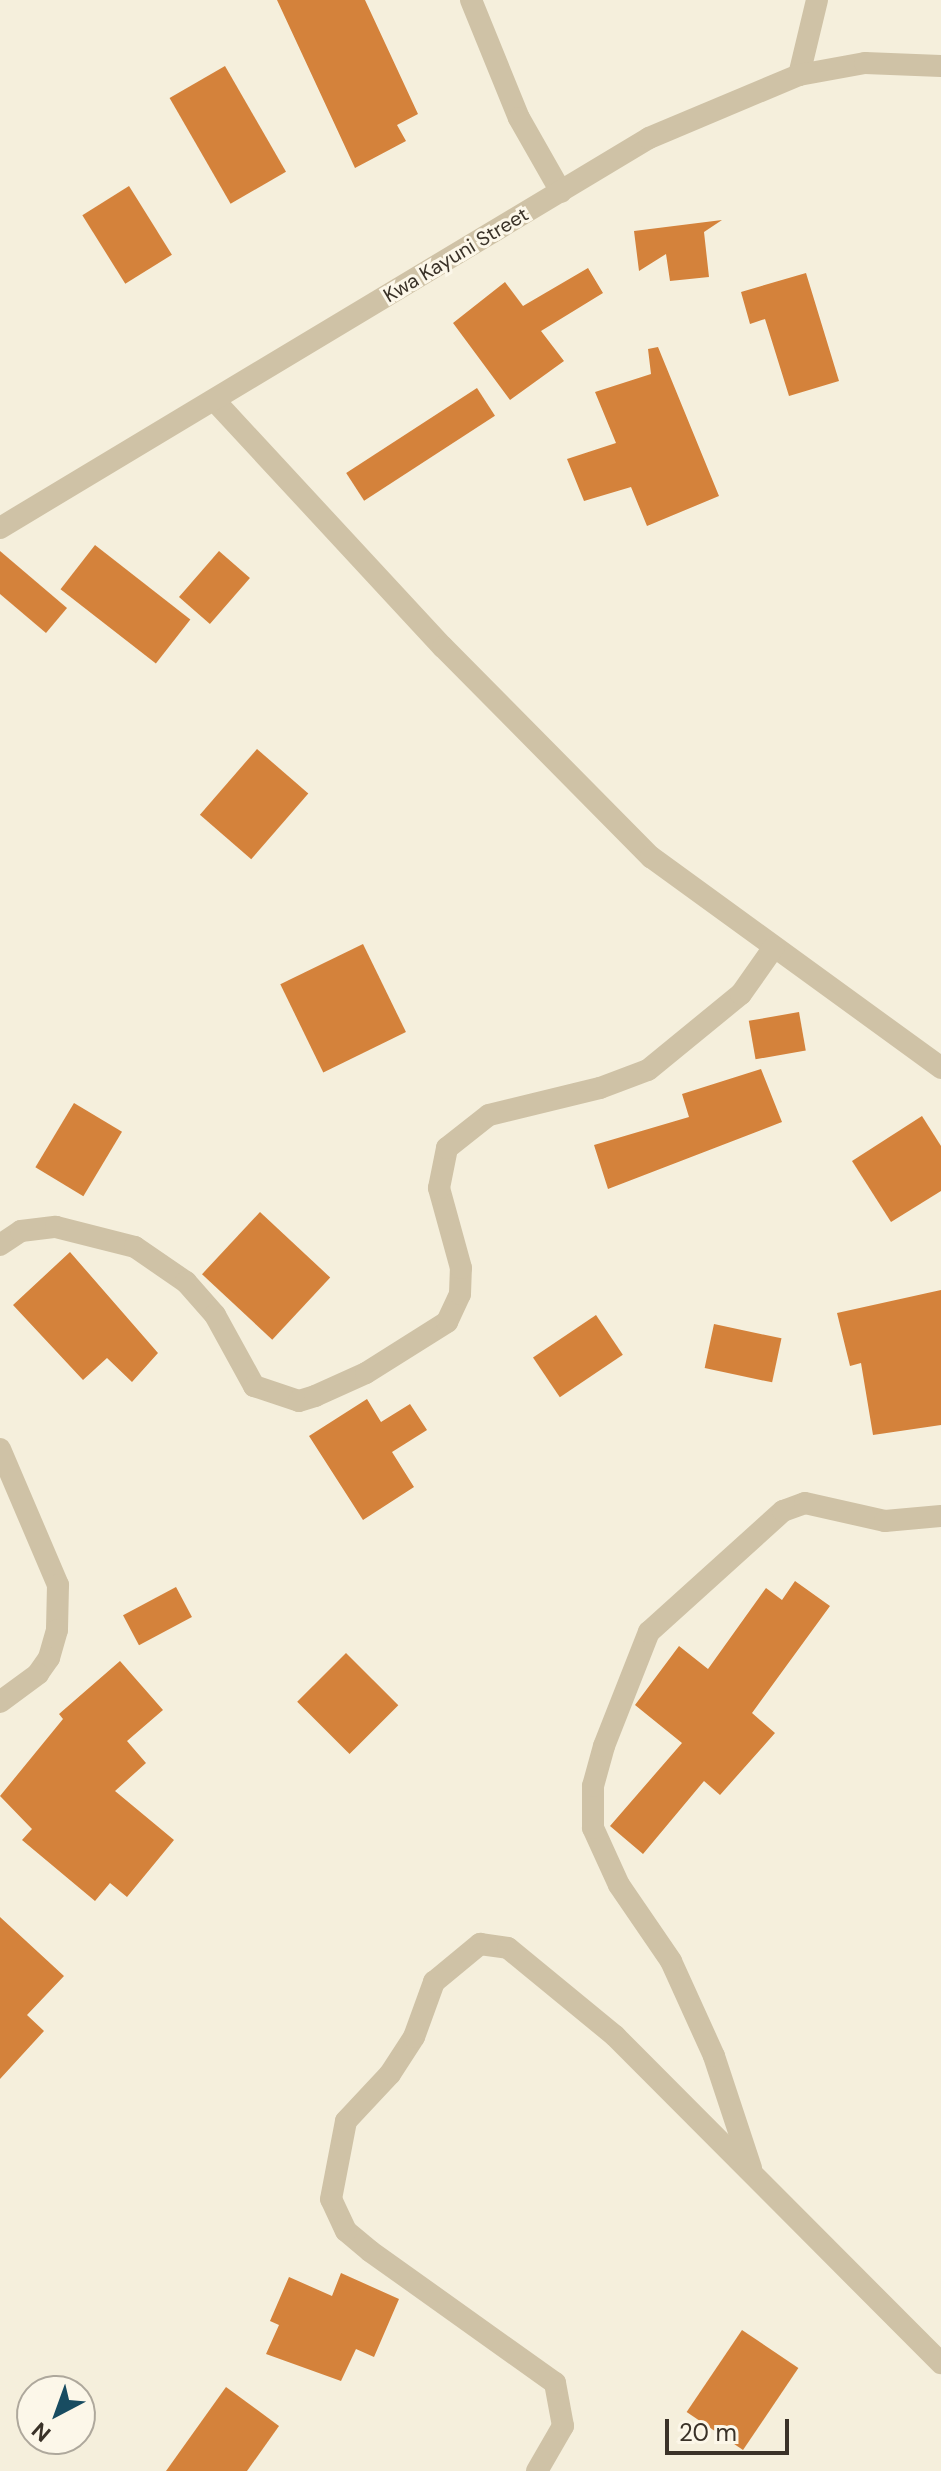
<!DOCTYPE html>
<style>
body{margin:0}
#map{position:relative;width:941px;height:2471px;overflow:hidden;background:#f5efdc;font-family:"DM Sans",sans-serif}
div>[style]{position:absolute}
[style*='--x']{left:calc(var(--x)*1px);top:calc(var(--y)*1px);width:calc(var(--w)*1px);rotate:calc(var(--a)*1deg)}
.building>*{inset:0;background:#d4823b;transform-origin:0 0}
.minor>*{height:22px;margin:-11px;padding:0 11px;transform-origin:11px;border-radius:11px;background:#cfc2a6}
.tertiary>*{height:22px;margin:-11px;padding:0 11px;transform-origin:11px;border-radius:11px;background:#cfc2a6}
span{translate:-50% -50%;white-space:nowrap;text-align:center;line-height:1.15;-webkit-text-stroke:6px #fcf7e9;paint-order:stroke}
.street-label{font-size:20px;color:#3a3228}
.north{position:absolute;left:16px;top:2375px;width:80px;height:80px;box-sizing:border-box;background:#fcf7e9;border:2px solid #aea89c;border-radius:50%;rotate:221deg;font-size:22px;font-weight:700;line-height:32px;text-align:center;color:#3a3228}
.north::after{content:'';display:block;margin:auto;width:28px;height:36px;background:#184c61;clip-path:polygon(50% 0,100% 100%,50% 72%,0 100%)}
.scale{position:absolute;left:665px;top:2419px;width:124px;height:36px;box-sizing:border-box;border:4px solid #3a3228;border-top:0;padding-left:10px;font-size:24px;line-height:28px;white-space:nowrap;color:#3a3228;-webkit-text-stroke:6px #fcf7e9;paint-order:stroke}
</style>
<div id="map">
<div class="building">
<div style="clip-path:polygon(277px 0,365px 0,418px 114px,397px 125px,406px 141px,355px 168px)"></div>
<div style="left:225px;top:66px;width:122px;height:64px;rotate:60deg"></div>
<div style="left:129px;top:186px;width:81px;height:55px;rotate:58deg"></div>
<div style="clip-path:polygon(722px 220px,704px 232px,709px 277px,670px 281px,666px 254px,639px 271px,634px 231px)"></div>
<div style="clip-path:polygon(588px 268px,603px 293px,541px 331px,564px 361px,510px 400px,453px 323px,505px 282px,523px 306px)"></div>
<div style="clip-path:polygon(806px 273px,839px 381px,789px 396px,765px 319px,750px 324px,741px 292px)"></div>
<div style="clip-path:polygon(658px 347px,719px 496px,647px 526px,631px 487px,584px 501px,567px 459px,616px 443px,595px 392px,651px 374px,648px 349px)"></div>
<div style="left:477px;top:388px;width:33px;height:156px;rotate:57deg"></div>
<div style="left:95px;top:545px;width:121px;height:56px;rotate:38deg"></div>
<div style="clip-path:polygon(0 551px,67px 608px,46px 633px,0 594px)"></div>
<div style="left:219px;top:551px;width:41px;height:61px;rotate:41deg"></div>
<div style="left:257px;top:749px;width:68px;height:87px;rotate:41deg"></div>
<div style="left:363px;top:944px;width:98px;height:92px;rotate:64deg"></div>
<div style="left:799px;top:1012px;width:39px;height:51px;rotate:80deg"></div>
<div style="clip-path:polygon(761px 1069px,782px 1122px,608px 1189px,594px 1145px,689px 1117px,682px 1094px)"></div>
<div style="left:74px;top:1103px;width:56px;height:75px;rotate:31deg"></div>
<div style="clip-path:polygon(922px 1116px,941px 1146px,941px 1191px,891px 1222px,852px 1161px)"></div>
<div style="left:260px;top:1212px;width:96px;height:85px;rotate:43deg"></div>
<div style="clip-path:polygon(70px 1252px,158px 1353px,132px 1382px,107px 1358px,83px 1380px,13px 1305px)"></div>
<div style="clip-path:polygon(941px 1290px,941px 1425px,873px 1435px,861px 1363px,850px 1366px,837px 1313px)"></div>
<div style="left:596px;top:1315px;width:48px;height:76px;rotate:56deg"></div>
<div style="left:714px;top:1324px;width:69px;height:45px;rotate:12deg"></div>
<div style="clip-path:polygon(367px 1399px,381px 1422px,410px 1404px,427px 1430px,392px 1452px,414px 1487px,363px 1520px,309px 1436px)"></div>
<div style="clip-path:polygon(795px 1581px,830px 1606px,752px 1713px,775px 1733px,720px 1795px,704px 1781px,643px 1854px,610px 1826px,682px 1743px,635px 1705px,679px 1646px,708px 1669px,766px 1588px,782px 1600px)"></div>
<div style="left:176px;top:1587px;width:34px;height:60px;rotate:62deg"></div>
<div style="left:346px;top:1653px;width:74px;height:69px;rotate:45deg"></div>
<div style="clip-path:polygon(120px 1661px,163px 1710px,127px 1741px,146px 1763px,115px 1791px,174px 1840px,127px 1897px,110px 1883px,95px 1901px,22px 1840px,32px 1829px,0 1796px,63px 1719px,59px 1714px)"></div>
<div style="clip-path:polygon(0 1917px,64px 1976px,27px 2015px,44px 2031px,0 2079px)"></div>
<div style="clip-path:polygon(341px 2273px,399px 2299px,374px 2357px,356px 2349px,341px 2381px,266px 2354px,279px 2325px,270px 2321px,289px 2277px,332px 2296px)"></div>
<div style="left:742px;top:2330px;width:68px;height:99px;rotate:34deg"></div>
<div style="clip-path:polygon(226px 2387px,279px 2426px,247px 2471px,166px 2471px)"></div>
</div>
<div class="minor">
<div style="--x:471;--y:0;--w:127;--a:67.9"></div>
<div style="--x:519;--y:118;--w:85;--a:60.4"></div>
<div style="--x:799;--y:75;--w:77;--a:-76.5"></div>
<div style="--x:214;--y:400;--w:337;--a:47.2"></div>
<div style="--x:443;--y:647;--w:296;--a:45.3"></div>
<div style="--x:651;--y:857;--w:359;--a:36"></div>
<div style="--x:0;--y:1245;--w:25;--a:-34"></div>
<div style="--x:21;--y:1231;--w:35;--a:-7"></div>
<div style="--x:56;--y:1227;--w:81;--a:14.2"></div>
<div style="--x:135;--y:1247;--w:62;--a:34.5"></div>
<div style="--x:186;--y:1282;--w:44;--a:48.7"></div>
<div style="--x:215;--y:1315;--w:81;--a:61.2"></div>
<div style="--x:254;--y:1386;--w:47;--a:18.4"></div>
<div style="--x:299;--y:1401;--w:17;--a:-17"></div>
<div style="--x:315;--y:1396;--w:56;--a:-24.3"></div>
<div style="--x:366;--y:1373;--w:96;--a:-32.2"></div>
<div style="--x:447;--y:1322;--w:31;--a:-65"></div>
<div style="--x:460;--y:1294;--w:26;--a:-88"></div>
<div style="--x:461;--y:1268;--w:83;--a:-105.4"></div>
<div style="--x:439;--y:1188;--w:41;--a:-78.7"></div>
<div style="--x:447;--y:1148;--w:53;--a:-38.2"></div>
<div style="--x:489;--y:1115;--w:114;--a:-13.7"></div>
<div style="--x:600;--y:1088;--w:51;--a:-20.6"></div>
<div style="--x:648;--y:1070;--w:120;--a:-39.3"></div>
<div style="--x:741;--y:994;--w:57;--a:-54.9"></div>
<div style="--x:0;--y:1449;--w:148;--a:66.9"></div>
<div style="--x:58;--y:1585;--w:45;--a:91.3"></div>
<div style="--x:57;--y:1630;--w:29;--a:106"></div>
<div style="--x:49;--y:1658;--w:19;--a:125"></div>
<div style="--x:38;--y:1674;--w:47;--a:143.6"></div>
<div style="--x:751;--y:2168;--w:118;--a:-108.3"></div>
<div style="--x:714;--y:2056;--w:104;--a:-114.4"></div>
<div style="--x:671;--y:1961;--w:92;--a:-124.4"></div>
<div style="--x:619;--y:1885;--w:63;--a:-114.5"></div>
<div style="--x:593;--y:1828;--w:42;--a:-90"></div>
<div style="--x:593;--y:1786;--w:41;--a:-74.6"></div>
<div style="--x:604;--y:1746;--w:123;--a:-68.5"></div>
<div style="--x:649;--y:1632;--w:181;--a:-42.1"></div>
<div style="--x:783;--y:1511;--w:23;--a:-20"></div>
<div style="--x:805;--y:1503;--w:82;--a:12.7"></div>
<div style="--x:885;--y:1521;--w:56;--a:-5.1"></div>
<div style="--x:537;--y:2471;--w:52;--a:-60"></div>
<div style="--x:563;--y:2426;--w:44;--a:-100.5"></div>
<div style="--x:555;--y:2383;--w:227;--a:-144.5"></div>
<div style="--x:370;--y:2251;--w:31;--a:-140"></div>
<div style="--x:346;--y:2231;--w:35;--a:-115"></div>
<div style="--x:331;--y:2199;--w:79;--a:-79.1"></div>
<div style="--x:346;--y:2121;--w:64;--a:-46.9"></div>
<div style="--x:390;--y:2074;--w:44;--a:-57"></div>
<div style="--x:414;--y:2037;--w:59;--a:-70"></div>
<div style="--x:434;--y:1982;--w:60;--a:-39.6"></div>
<div style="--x:480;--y:1944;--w:28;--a:8"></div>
<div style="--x:508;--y:1948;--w:139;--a:39.4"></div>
<div style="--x:615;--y:2036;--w:462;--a:45.1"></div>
</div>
<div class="tertiary">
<div style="--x:0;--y:528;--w:757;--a:-31"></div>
<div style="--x:649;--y:138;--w:163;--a:-22.8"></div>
<div style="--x:799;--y:75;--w:67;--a:-10.3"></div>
<div style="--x:865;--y:63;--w:76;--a:2.3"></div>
</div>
<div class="street-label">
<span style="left:456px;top:255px;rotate:-31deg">Kwa Kayuni Street</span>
</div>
<div class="north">N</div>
<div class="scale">20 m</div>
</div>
